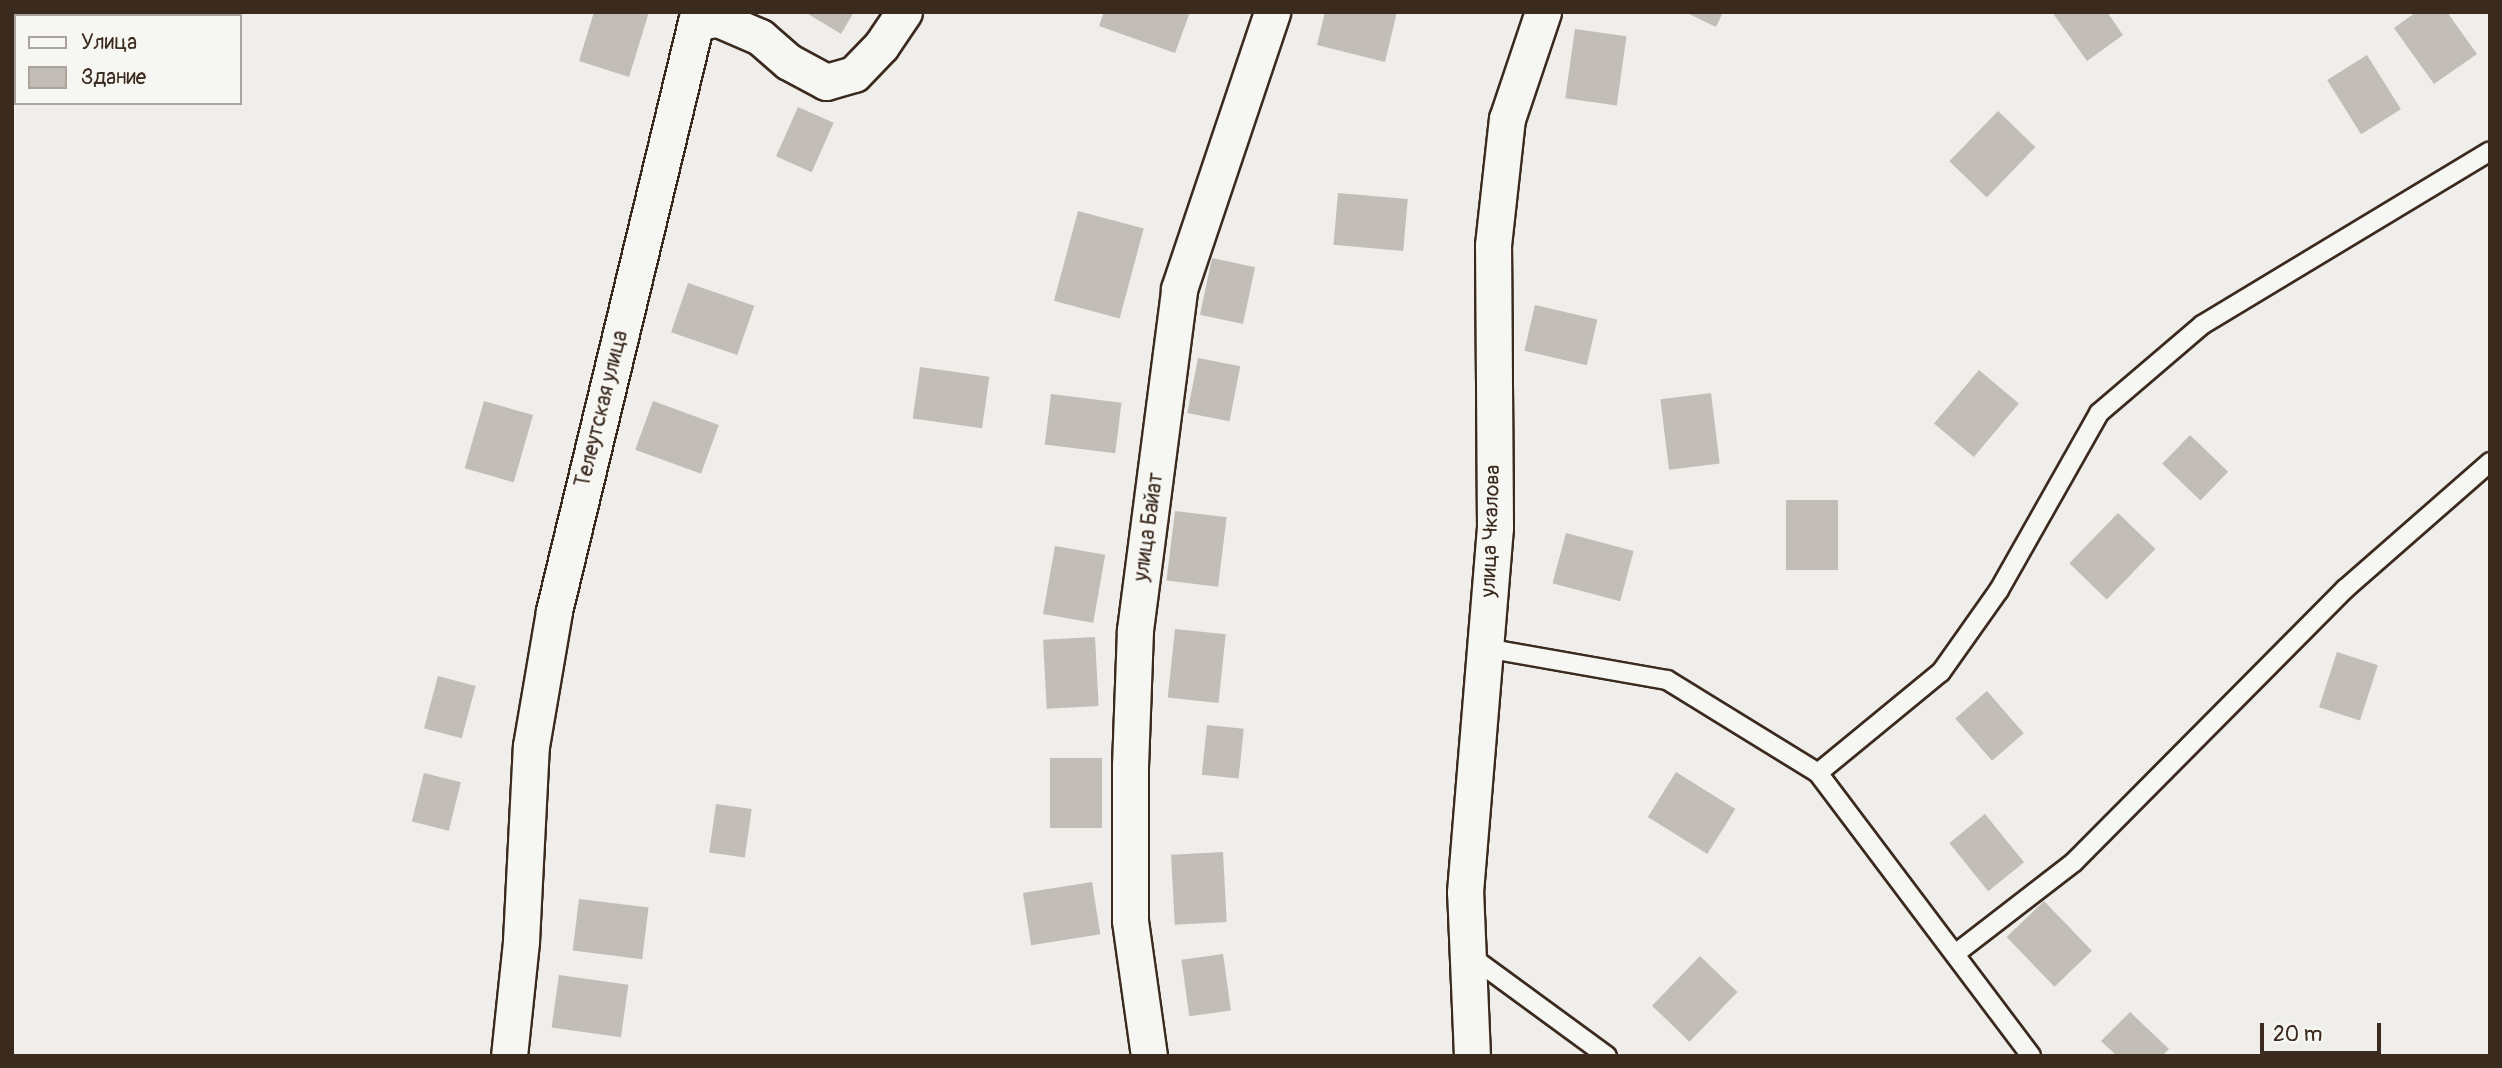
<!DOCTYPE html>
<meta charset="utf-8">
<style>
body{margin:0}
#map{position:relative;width:2502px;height:1068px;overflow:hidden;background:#efeeea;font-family:Pangolin,sans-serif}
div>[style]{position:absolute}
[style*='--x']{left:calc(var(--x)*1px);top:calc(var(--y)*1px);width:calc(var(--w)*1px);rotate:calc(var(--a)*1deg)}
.building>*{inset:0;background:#c2bdb7;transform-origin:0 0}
.roads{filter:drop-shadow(2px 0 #3b2a1e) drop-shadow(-2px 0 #3b2a1e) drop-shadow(0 2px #3b2a1e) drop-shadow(0 -2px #3b2a1e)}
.service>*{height:18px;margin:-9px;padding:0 9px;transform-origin:9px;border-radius:9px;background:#f6f6f2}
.minor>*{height:35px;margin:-17.5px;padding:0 17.5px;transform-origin:17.5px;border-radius:17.5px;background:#f6f6f2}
span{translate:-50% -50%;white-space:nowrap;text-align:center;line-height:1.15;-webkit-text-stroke:5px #f6f6f2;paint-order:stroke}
.street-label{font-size:21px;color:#3b2a1e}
.frame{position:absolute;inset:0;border:14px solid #3b2a1e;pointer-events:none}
.legend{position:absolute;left:14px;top:14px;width:228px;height:91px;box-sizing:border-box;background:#f6f6f2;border:2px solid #aba49d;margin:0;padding:9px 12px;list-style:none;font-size:21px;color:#3b2a1e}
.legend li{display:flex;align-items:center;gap:14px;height:35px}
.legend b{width:35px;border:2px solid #aba49d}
.scale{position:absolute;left:2260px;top:1023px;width:121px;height:32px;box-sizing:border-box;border:4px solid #3b2a1e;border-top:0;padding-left:9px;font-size:21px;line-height:24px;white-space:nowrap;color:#3b2a1e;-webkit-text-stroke:5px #f6f6f2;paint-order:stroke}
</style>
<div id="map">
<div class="building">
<div style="clip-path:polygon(594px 12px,649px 12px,629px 77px,579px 61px)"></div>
<div style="clip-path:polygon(805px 12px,854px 12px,841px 34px)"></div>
<div style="clip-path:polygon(1104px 12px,1190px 12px,1175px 53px,1099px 26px)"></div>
<div style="clip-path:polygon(1325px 12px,1397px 12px,1385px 62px,1317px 45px)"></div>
<div style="clip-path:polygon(1685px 12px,1723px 12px,1716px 27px)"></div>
<div style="clip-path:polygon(2052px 12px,2107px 12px,2123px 35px,2087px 61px)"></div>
<div style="clip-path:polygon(2416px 12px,2447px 12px,2477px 54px,2434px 84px,2394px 28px)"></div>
<div style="left:1575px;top:29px;width:52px;height:70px;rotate:8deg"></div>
<div style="left:2367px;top:55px;width:64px;height:47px;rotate:58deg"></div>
<div style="left:798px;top:107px;width:39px;height:54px;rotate:24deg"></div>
<div style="left:1998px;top:111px;width:52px;height:70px;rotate:44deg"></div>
<div style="left:1338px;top:193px;width:70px;height:52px;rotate:5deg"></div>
<div style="left:1078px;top:211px;width:68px;height:93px;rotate:15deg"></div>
<div style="left:1212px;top:258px;width:44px;height:58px;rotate:12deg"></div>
<div style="left:688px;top:283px;width:70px;height:52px;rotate:19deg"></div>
<div style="left:1535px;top:305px;width:64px;height:47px;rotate:13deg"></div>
<div style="left:1198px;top:358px;width:43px;height:56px;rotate:11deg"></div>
<div style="left:920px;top:367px;width:70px;height:52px;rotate:8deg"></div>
<div style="left:1979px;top:370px;width:52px;height:70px;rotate:40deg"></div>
<div style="left:1711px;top:393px;width:71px;height:51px;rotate:83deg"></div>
<div style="left:1051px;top:394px;width:71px;height:51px;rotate:7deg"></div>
<div style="left:484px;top:401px;width:51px;height:70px;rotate:16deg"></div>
<div style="left:653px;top:401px;width:70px;height:52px;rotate:20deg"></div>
<div style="left:2190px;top:435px;width:53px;height:40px;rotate:44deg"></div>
<div style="left:1786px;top:500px;width:52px;height:70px"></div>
<div style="left:1175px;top:511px;width:52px;height:70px;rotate:7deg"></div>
<div style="left:2118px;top:513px;width:52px;height:70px;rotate:44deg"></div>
<div style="left:1566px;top:533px;width:70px;height:52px;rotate:15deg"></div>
<div style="left:1055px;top:546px;width:51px;height:69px;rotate:10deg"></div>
<div style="left:1175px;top:629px;width:51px;height:69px;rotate:6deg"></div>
<div style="left:1095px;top:637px;width:69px;height:52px;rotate:87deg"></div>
<div style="left:2337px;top:652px;width:43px;height:58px;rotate:18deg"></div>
<div style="left:438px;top:676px;width:39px;height:54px;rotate:15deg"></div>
<div style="left:1987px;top:691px;width:56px;height:42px;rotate:49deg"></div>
<div style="left:1207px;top:725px;width:37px;height:50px;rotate:6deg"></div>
<div style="left:1050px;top:758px;width:52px;height:70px"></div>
<div style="left:1676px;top:772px;width:70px;height:53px;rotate:32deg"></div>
<div style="left:424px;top:773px;width:38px;height:50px;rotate:14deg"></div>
<div style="left:716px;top:804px;width:36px;height:49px;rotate:8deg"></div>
<div style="left:1985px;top:814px;width:62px;height:46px;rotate:51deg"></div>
<div style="left:1223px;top:852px;width:70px;height:52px;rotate:87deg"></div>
<div style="left:1092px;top:882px;width:53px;height:70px;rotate:81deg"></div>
<div style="left:579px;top:899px;width:70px;height:52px;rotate:7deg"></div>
<div style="left:2044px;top:901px;width:69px;height:52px;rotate:46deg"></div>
<div style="left:1223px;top:954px;width:57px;height:42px;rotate:82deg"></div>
<div style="left:1700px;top:956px;width:52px;height:69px;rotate:44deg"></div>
<div style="left:559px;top:975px;width:70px;height:53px;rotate:8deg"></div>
<div style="clip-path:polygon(2130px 1012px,2169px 1049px,2162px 1056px,2117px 1056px,2101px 1041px)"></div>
</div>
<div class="roads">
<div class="service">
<div style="--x:1485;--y:648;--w:185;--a:10"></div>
<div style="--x:1667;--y:680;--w:177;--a:31.6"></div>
<div style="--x:1818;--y:773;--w:354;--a:53"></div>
<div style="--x:1818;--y:773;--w:159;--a:-39.4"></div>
<div style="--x:1941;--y:672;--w:100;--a:-54.7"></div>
<div style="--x:1999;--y:590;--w:203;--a:-60.5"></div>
<div style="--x:2099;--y:413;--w:135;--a:-40.5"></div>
<div style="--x:2202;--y:325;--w:336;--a:-31.1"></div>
<div style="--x:1955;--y:954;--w:150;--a:-37.7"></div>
<div style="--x:2074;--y:862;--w:385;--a:-45.2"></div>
<div style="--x:2345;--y:589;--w:193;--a:-41.2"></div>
<div style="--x:1469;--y:955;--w:171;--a:36.2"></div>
</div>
<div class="minor">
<div style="--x:509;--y:1056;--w:116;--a:-84"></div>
<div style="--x:521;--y:941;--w:195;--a:-87.1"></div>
<div style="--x:531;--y:746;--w:137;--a:-80.3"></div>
<div style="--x:554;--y:611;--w:606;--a:-76.45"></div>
<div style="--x:696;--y:22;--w:22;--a:-8"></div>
<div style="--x:718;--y:19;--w:46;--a:23.2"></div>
<div style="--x:760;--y:37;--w:38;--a:41"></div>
<div style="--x:789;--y:62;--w:42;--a:28.4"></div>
<div style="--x:826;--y:82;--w:29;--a:-16"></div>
<div style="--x:854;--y:74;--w:39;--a:-46"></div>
<div style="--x:881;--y:46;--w:41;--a:-55.9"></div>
<div style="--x:1149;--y:1056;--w:137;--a:-98"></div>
<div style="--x:1130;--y:920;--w:154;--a:-90"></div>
<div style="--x:1130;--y:766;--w:136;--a:-87.9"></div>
<div style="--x:1135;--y:630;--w:344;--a:-82.6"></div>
<div style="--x:1179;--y:289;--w:292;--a:-71.4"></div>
<div style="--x:1472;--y:1056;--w:164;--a:-92.4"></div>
<div style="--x:1465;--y:892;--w:366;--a:-85.3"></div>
<div style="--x:1495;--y:527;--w:282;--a:-90.4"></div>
<div style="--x:1493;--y:245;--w:127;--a:-83.7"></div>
<div style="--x:1507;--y:119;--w:113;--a:-71.4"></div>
</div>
</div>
<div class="street-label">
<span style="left:602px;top:409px;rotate:-76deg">Телеутская улица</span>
<span style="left:1149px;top:527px;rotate:-82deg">улица Байат</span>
<span style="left:1491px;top:531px;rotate:-88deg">улица Чкалова</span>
</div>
<div class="frame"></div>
<ul class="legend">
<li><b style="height:9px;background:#f6f6f2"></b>Улица</li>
<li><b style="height:19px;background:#c2bdb7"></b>Здание</li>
</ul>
<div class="scale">20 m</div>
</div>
